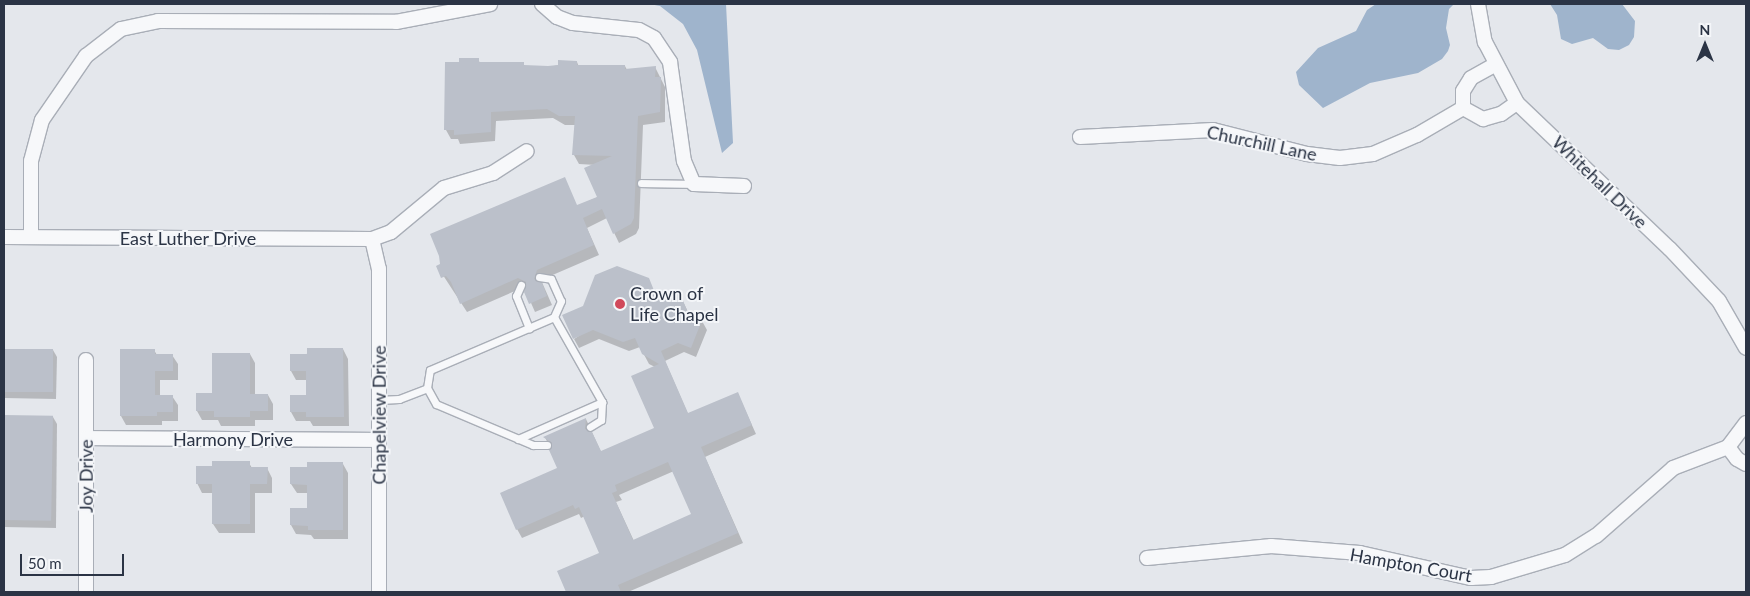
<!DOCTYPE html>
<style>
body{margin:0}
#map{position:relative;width:1750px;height:596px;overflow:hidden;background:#e4e7ec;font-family:Lato,sans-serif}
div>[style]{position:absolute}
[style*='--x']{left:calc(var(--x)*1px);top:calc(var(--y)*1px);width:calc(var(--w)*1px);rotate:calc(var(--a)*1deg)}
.water>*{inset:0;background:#9fb4cc}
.shadow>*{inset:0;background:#0003}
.building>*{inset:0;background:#bbc0ca;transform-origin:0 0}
.roads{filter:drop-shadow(1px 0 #a9aeb7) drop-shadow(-1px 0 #a9aeb7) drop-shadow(0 1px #a9aeb7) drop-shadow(0 -1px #a9aeb7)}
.lane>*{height:7px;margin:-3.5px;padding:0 3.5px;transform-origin:3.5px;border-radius:3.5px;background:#f7f8fa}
.street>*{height:14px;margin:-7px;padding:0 7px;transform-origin:7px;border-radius:7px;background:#f7f8fa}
.dots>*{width:14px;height:14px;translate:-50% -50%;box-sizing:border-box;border:2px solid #f4f6f9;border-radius:50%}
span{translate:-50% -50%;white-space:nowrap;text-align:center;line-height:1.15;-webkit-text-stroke:4px #f4f6f9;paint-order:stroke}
.street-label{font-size:18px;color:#2b3445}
.poi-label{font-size:18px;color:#2b3445}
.left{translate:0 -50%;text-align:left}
.frame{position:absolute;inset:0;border:5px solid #2b3445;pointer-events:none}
.north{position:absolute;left:1680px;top:20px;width:50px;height:50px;-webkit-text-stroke:4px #f4f6f9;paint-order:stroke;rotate:0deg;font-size:14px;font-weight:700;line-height:20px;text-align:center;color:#2b3445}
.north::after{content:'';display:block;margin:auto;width:18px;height:22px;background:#2b3445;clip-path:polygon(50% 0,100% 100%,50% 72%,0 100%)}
.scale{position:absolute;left:20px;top:554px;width:104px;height:22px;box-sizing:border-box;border:2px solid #2b3445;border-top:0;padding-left:6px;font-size:15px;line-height:18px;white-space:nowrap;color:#2b3445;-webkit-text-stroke:4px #f4f6f9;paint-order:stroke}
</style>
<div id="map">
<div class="water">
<div style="clip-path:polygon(649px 4px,726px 4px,733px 143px,722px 153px,697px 50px,683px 24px,660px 6px)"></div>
<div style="clip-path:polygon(1376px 4px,1454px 4px,1449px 9px,1446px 28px,1450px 45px,1448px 51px,1442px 59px,1418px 73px,1370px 83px,1323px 108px,1299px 85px,1296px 72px,1318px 48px,1356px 31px,1367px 10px)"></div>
<div style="clip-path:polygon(1550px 4px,1622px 4px,1635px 21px,1634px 37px,1629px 45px,1619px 50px,1608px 49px,1593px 38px,1572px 44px,1561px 39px,1557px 15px)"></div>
</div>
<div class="shadow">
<div style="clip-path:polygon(478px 59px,480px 63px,523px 63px,525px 67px,548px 67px,577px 62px,579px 67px,625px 66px,627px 70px,655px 67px,665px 87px,665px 122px,643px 125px,639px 228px,636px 234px,619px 243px,607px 218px,587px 228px,599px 255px,541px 280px,552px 305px,535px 312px,524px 287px,467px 312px,437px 266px,598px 197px,596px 165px,579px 164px,574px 155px,575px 125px,565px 125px,553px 118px,496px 121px,495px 141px,460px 144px,458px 139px,451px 139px,446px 130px,460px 63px)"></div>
<div style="clip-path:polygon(evenodd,653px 289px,658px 300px,678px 291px,690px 316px,702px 321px,707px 330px,696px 357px,684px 352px,665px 361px,688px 414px,742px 403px,756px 434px,705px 457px,743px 543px,628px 592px,567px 592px,558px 572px,601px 554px,585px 516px,581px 518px,579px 514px,522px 538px,517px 529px,559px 469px,545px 437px,586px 419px,601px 452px,656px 429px,655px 367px,649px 364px,640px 347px,629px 351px,599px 339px,579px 348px,574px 339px,653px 289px,674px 471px,693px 515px,634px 541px,616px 502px,622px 500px,619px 495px,674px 471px)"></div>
<div style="clip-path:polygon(343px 349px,348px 359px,349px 426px,313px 426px,310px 421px,296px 421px,291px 412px,308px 396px,307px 380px,296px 380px,291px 371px,291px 356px)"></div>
<div style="clip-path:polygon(53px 350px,57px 357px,56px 399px,4px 398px,4px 351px)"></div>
<div style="clip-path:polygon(121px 350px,154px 350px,157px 355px,172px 355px,178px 364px,178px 380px,160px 380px,160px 396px,172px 396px,178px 405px,178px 421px,162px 421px,162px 425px,126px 425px,121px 416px)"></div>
<div style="clip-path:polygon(250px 354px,255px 363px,255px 395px,268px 395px,273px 404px,273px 420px,255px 420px,255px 426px,221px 426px,218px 420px,202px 420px,197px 411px)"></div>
<div style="clip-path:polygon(4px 417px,53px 417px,57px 424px,56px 528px,4px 527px)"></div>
<div style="clip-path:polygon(249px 463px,252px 468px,267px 468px,272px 478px,272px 493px,255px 493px,255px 533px,219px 533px,213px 524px,213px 493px,202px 493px,197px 483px)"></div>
<div style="clip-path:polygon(343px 464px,348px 473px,348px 539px,314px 539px,311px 535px,296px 534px,291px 525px,308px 509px,308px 493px,297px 493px,291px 484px,309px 468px)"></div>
</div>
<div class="building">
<div style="clip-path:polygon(459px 58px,479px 58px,479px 62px,524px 62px,524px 65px,548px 66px,558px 65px,558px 60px,577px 61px,577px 65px,625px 65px,625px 69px,656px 66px,655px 77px,661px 77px,660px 112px,638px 116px,634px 218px,631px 224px,613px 234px,602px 209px,583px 218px,594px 245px,537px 270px,534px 279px,542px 283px,547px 296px,529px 304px,524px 292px,526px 282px,518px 278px,460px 304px,451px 282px,446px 276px,441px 278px,436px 266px,440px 264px,439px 256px,430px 234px,565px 177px,577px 205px,597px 197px,584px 168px,612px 156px,572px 155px,575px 116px,559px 116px,547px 109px,491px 112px,491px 132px,454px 135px,454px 130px,444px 130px,445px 62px,459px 62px)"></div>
<div style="clip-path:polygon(evenodd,617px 266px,649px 278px,657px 298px,678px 289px,689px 315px,702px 320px,691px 348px,678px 343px,661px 351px,688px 413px,738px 392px,752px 425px,701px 447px,738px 533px,618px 585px,621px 592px,566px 592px,557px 571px,599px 553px,579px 507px,575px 509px,573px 505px,516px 530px,500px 493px,557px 468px,549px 450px,552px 443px,543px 437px,586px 418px,585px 429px,592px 432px,601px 451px,654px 428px,631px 376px,659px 364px,642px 354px,635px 338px,623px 342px,593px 330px,573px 339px,562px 315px,583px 306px,595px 275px,617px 266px,668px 462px,691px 514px,633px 540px,612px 493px,617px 491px,615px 485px,668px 462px)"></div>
<div style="clip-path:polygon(307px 348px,343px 348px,344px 417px,306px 417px,306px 412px,290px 412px,290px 395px,306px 395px,306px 371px,290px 371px,290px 354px,307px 354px)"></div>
<div style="left:53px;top:349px;width:43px;height:49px;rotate:90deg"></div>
<div style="clip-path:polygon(120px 349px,155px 349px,155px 354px,173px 354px,173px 371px,155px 371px,155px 395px,173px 395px,173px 412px,157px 412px,157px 416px,120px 416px)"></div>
<div style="clip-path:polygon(212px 353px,250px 353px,250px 394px,268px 394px,268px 411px,250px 411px,250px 417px,214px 417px,214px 411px,196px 411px,196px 393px,212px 393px)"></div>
<div style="left:4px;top:415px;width:49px;height:105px;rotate:1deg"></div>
<div style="clip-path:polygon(212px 461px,250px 461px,250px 467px,268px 467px,267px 484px,250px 484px,250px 524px,212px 524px,212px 484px,196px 484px,196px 466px,212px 466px)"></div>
<div style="clip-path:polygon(307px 462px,343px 462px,343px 530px,308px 530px,308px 526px,290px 525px,290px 508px,307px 508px,307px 485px,290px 484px,290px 467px,307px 467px)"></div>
</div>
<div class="roads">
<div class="lane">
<div style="--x:641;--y:183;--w:53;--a:1.1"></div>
<div style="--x:539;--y:277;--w:12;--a:9"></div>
<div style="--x:551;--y:279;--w:24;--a:66"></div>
<div style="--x:561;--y:301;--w:17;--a:114"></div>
<div style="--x:521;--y:285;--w:12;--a:114"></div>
<div style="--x:516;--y:296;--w:35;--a:68"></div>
<div style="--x:379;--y:400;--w:20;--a:-3"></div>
<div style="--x:399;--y:399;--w:30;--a:-21"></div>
<div style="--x:518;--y:439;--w:92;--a:-23.8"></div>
<div style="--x:547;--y:445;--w:14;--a:180"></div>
<div style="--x:533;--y:445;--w:105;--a:-157.1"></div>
<div style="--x:436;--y:404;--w:18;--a:-119"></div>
<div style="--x:427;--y:388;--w:18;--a:-81"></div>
<div style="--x:430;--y:370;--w:135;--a:-23.1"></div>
<div style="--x:554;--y:317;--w:98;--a:60.5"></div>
<div style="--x:602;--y:402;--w:18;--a:93"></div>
<div style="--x:601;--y:420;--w:13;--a:148"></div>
</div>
<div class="street">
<div style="--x:542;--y:4;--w:20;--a:41"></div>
<div style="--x:557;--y:17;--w:17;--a:21"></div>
<div style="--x:573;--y:23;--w:66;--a:6.1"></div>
<div style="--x:639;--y:30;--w:17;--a:28"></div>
<div style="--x:654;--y:38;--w:29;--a:56"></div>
<div style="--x:670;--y:62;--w:100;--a:82"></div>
<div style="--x:684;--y:161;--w:25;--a:67"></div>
<div style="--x:694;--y:184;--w:50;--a:2.3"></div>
<div style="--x:1478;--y:4;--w:39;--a:80"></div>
<div style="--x:1485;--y:42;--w:69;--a:62.3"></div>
<div style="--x:1517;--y:103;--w:211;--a:43.7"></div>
<div style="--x:1670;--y:249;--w:71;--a:46.7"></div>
<div style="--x:1719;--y:301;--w:54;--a:60.1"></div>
<div style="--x:1463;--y:108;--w:23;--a:29"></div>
<div style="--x:1483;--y:119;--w:19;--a:-16"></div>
<div style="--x:1501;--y:114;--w:19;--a:-35"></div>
<div style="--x:1080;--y:137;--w:133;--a:-3"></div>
<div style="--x:1213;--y:130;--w:97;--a:14.3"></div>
<div style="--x:1307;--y:154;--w:33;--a:7"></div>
<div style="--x:1340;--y:158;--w:33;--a:-7"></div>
<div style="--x:1373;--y:154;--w:48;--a:-23.4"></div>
<div style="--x:1417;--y:135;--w:53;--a:-30.4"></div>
<div style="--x:1463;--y:108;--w:17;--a:-90"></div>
<div style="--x:1463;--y:91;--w:15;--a:-58"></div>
<div style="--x:1471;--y:78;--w:26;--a:-29"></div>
<div style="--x:4;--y:237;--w:368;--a:0.3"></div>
<div style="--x:372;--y:239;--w:20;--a:-20"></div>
<div style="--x:391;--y:232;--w:69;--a:-39.7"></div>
<div style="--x:444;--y:188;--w:51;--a:-17"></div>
<div style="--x:493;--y:173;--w:40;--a:-32.9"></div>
<div style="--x:31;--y:237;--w:76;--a:-90"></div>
<div style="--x:31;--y:161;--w:42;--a:-75"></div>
<div style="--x:42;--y:120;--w:78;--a:-55.5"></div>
<div style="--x:86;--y:56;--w:44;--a:-37.6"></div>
<div style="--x:121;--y:29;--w:38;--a:-12"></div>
<div style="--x:158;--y:21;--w:238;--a:0.2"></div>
<div style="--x:396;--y:22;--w:96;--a:-10.8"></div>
<div style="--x:372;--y:239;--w:31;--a:77"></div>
<div style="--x:379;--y:269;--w:323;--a:90"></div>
<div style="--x:86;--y:360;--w:232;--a:90"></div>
<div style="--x:86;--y:438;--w:293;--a:0.4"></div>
<div style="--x:1728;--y:447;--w:15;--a:53"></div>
<div style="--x:1737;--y:459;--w:10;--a:29"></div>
<div style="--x:1147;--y:558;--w:125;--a:-5.5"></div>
<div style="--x:1271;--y:546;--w:89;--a:4.5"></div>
<div style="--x:1360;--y:553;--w:114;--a:12.7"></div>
<div style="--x:1471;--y:578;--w:20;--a:-3"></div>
<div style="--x:1491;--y:577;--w:77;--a:-16.6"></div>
<div style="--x:1565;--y:555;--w:36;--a:-32"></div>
<div style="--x:1596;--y:536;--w:103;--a:-41.4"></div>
<div style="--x:1673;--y:468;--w:59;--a:-20.9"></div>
<div style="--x:1728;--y:447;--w:30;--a:-53"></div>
</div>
</div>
<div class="dots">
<div style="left:620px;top:304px;background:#d1495b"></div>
</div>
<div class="street-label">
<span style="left:1262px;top:143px;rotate:12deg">Churchill Lane</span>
<span style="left:1600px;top:182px;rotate:44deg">Whitehall Drive</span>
<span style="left:188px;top:238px">East Luther Drive</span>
<span style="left:379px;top:415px;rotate:-90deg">Chapelview Drive</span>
<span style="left:233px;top:439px">Harmony Drive</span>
<span style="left:86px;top:476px;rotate:-90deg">Joy Drive</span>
<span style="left:1411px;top:565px;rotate:10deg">Hampton Court</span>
</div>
<div class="poi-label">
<span class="left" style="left:630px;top:304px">Crown of<br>Life Chapel</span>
</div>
<div class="frame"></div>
<div class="north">N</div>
<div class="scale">50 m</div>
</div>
